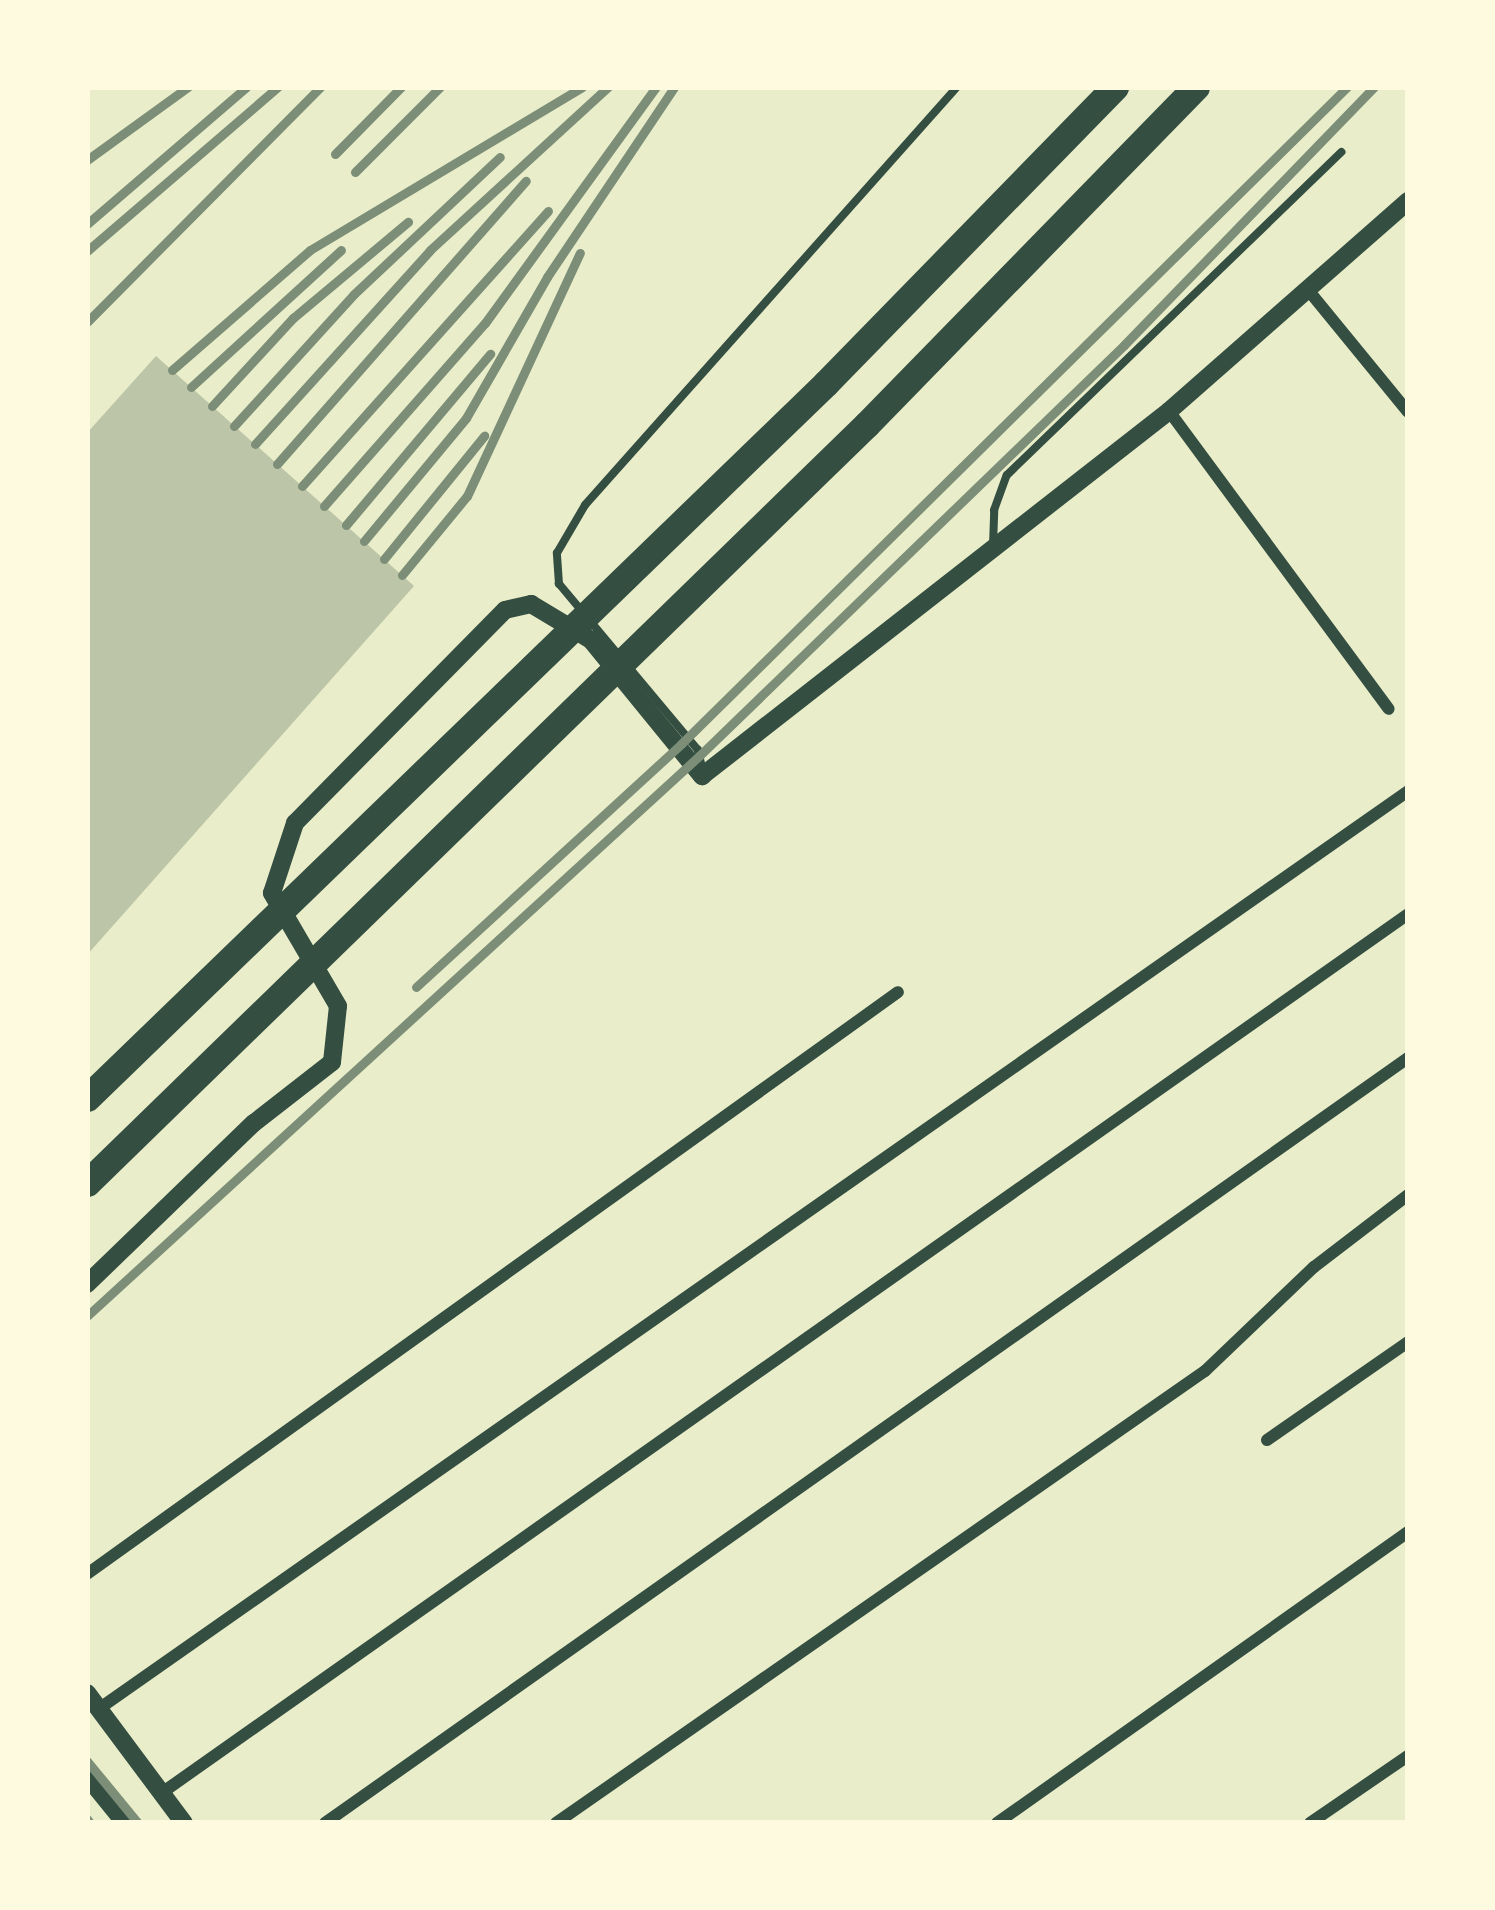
<!DOCTYPE html>
<style>
body{margin:0}
#map{position:relative;width:1495px;height:1910px;overflow:hidden;background:#e9edc9;font-family:"DM Sans",sans-serif}
div>[style]{position:absolute}
[style*='--x']{left:calc(var(--x)*1px);top:calc(var(--y)*1px);width:calc(var(--w)*1px);rotate:calc(var(--a)*1deg)}
.building>*{inset:0;background:#bcc5a7}
.service>*{height:8px;margin:-4px;padding:0 4px;transform-origin:4px;border-radius:4px;background:#344e41}
.minor>*{height:12px;margin:-6px;padding:0 6px;transform-origin:6px;border-radius:6px;background:#344e41}
.tertiary>*{height:18px;margin:-9px;padding:0 9px;transform-origin:9px;border-radius:9px;background:#344e41}
.motorway>*{height:27px;margin:-13.5px;padding:0 13.5px;transform-origin:13.5px;border-radius:13.5px;background:#344e41}
.rail>*{height:9px;margin:-4.5px;padding:0 4.5px;transform-origin:4.5px;border-radius:4.5px;background:#7c8e77}
span{translate:-50% -50%;white-space:nowrap;text-align:center;line-height:1.15;-webkit-text-stroke:9px #fefae0;paint-order:stroke}
.frame{position:absolute;inset:0;border:90px solid #fefae0;pointer-events:none}
</style>
<div id="map">
<div class="building">
<div style="clip-path:polygon(156px 356px,414px 586px,87px 955px,87px 433px)"></div>
</div>
<div class="service">
<div style="--x:993;--y:546;--w:36;--a:-88"></div>
<div style="--x:994;--y:510;--w:37;--a:-70"></div>
<div style="--x:1007;--y:475;--w:465;--a:-44"></div>
<div style="--x:703;--y:772;--w:23;--a:-103"></div>
<div style="--x:698;--y:750;--w:217;--a:-129.9"></div>
<div style="--x:559;--y:584;--w:31;--a:-94"></div>
<div style="--x:557;--y:553;--w:56;--a:-59.7"></div>
<div style="--x:585;--y:505;--w:560;--a:-48.33"></div>
</div>
<div class="minor">
<div style="--x:1309;--y:291;--w:156;--a:50.7"></div>
<div style="--x:1169;--y:411;--w:370;--a:53.6"></div>
<div style="--x:1267;--y:1440;--w:172;--a:-34.8"></div>
<div style="--x:87;--y:1574;--w:998;--a:-35.66"></div>
<div style="--x:100;--y:1708;--w:1597;--a:-35.03"></div>
<div style="--x:163;--y:1792;--w:1523;--a:-35.19"></div>
<div style="--x:325;--y:1823;--w:1326;--a:-35.24"></div>
<div style="--x:556;--y:1823;--w:791;--a:-34.86"></div>
<div style="--x:1205;--y:1371;--w:151;--a:-43.7"></div>
<div style="--x:1314;--y:1267;--w:118;--a:-37.5"></div>
<div style="--x:997;--y:1823;--w:504;--a:-35.3"></div>
<div style="--x:1310;--y:1823;--w:119;--a:-34.4"></div>
</div>
<div class="tertiary">
<div style="--x:87;--y:1284;--w:232;--a:-44"></div>
<div style="--x:254;--y:1123;--w:99;--a:-38"></div>
<div style="--x:332;--y:1062;--w:56;--a:-83.9"></div>
<div style="--x:338;--y:1006;--w:131;--a:-120.3"></div>
<div style="--x:272;--y:893;--w:74;--a:-71.8"></div>
<div style="--x:295;--y:823;--w:299;--a:-45.4"></div>
<div style="--x:505;--y:610;--w:27;--a:-13"></div>
<div style="--x:531;--y:604;--w:70;--a:31"></div>
<div style="--x:591;--y:640;--w:176;--a:50.8"></div>
<div style="--x:702;--y:776;--w:593;--a:-38.01"></div>
<div style="--x:1169;--y:411;--w:318;--a:-41.3"></div>
<div style="--x:87;--y:1693;--w:162;--a:53.3"></div>
<div style="--x:87;--y:1776;--w:60;--a:51"></div>
</div>
<div class="motorway">
<div style="--x:87;--y:1098;--w:1028;--a:-44.05"></div>
<div style="--x:826;--y:383;--w:414;--a:-45.7"></div>
<div style="--x:87;--y:1183;--w:1088;--a:-44.22"></div>
<div style="--x:867;--y:424;--w:471;--a:-45.7"></div>
</div>
<div class="rail">
<div style="--x:335;--y:154;--w:94;--a:-45.4"></div>
<div style="--x:87;--y:160;--w:125;--a:-35.9"></div>
<div style="--x:355;--y:172;--w:120;--a:-45"></div>
<div style="--x:87;--y:224;--w:210;--a:-40.7"></div>
<div style="--x:87;--y:251;--w:252;--a:-40.7"></div>
<div style="--x:87;--y:322;--w:331;--a:-45.2"></div>
<div style="--x:172;--y:370;--w:183;--a:-41"></div>
<div style="--x:310;--y:250;--w:317;--a:-30.9"></div>
<div style="--x:191;--y:387;--w:203;--a:-42.4"></div>
<div style="--x:212;--y:406;--w:120;--a:-47.4"></div>
<div style="--x:293;--y:318;--w:150;--a:-39.9"></div>
<div style="--x:234;--y:426;--w:178;--a:-47.7"></div>
<div style="--x:354;--y:294;--w:200;--a:-43.2"></div>
<div style="--x:255;--y:444;--w:261;--a:-47.9"></div>
<div style="--x:430;--y:250;--w:241;--a:-42.5"></div>
<div style="--x:277;--y:464;--w:377;--a:-48.7"></div>
<div style="--x:302;--y:486;--w:369;--a:-48.2"></div>
<div style="--x:324;--y:506;--w:244;--a:-48.7"></div>
<div style="--x:485;--y:323;--w:291;--a:-54.1"></div>
<div style="--x:346;--y:525;--w:224;--a:-49.9"></div>
<div style="--x:364;--y:541;--w:160;--a:-50.3"></div>
<div style="--x:466;--y:418;--w:163;--a:-60.1"></div>
<div style="--x:547;--y:277;--w:229;--a:-56.2"></div>
<div style="--x:384;--y:559;--w:159;--a:-50.9"></div>
<div style="--x:402;--y:575;--w:102;--a:-50.6"></div>
<div style="--x:467;--y:496;--w:268;--a:-65.1"></div>
<div style="--x:416;--y:987;--w:360;--a:-42.5"></div>
<div style="--x:681;--y:744;--w:936;--a:-44.61"></div>
<div style="--x:87;--y:1316;--w:830;--a:-42.46"></div>
<div style="--x:699;--y:756;--w:591;--a:-44.04"></div>
<div style="--x:1124;--y:345;--w:359;--a:-45.9"></div>
<div style="--x:87;--y:1761;--w:80;--a:50.6"></div>
<div style="--x:87;--y:1819;--w:5;--a:53"></div>
</div>
<div class="frame"></div>
</div>
